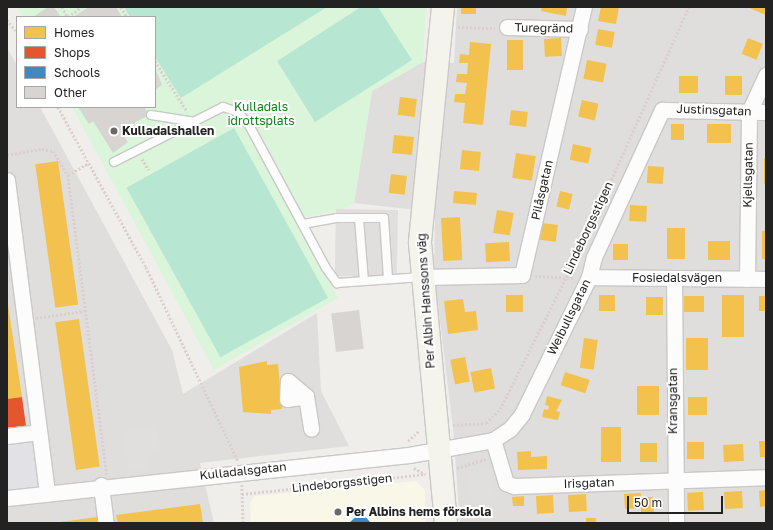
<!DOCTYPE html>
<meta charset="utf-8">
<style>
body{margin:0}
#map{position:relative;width:773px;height:530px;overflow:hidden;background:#f0eeeb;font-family:"Golos Text",sans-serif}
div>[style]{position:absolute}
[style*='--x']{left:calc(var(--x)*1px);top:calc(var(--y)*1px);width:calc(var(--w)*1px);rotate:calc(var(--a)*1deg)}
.residential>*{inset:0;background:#dfdedc}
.education>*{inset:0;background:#f8f7e8}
.park>*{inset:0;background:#daf5da}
.pitch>*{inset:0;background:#b7e6d2;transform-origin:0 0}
.parking>*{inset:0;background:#e0dfde;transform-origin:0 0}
.plaza>*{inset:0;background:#e2e1e5}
.homes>*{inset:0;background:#f2c14e;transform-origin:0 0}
.shops>*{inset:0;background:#e4572e}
.schools>*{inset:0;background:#3f88c5}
.building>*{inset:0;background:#d7d4d2;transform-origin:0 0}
.path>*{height:2.5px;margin-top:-1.25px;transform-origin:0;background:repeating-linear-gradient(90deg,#dccecd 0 2px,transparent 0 4px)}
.roads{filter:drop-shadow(1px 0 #c9c8c7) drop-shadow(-1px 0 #c9c8c7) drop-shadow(0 1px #c9c8c7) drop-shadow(0 -1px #c9c8c7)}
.lane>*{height:8px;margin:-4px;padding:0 4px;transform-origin:4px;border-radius:4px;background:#fdfcfc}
.street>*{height:15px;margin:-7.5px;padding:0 7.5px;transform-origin:7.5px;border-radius:7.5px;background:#fdfcfc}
.secondary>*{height:22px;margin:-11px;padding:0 11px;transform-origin:11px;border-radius:11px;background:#f4f4ed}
.dots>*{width:11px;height:11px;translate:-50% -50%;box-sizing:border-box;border:2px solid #fff;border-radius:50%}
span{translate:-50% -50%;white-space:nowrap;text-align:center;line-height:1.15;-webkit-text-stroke:4px #fff;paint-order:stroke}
.street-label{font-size:12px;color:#222}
.park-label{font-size:12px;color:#0c8416}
.poi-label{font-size:12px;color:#222;font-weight:700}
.left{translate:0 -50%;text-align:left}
.frame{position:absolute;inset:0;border:8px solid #222;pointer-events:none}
.legend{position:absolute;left:16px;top:16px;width:140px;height:92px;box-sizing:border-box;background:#fff;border:1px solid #a7a7a7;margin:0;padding:5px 7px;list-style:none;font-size:12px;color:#222}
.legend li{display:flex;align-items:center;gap:8px;height:20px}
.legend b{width:20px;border:1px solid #a7a7a7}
.scale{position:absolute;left:627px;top:496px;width:96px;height:18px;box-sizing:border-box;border:2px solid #222;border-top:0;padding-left:5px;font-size:12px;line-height:14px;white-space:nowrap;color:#222;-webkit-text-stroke:3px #fff;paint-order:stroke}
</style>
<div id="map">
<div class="residential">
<div style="clip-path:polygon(457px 7px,766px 7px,766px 523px,460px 523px,453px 428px,434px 272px,435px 212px,354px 203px,372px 91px,423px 62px,454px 63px)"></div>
<div style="clip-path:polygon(7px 48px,17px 65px,17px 107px,40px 107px,172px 350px,183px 394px,317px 313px,321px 391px,349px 446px,200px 463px,214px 523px,7px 523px)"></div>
</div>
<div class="education">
<div style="clip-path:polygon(416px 481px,425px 490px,425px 523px,251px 523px,250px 502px,255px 496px)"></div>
</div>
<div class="park">
<div style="clip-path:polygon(426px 7px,423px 62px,372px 91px,354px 203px,340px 210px,293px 219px,338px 298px,214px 370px,72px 107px,155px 107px,155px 17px,23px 17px,18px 8px)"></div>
</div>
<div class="pitch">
<div style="clip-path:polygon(124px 7px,327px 7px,181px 98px,155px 57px,155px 17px,130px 17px)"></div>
<div style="clip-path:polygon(361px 7px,378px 7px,412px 60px,315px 122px,277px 61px)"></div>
<div style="left:234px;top:128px;width:194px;height:123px;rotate:61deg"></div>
</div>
<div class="parking">
<div style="left:336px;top:209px;width:62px;height:67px;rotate:1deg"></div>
<div style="clip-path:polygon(157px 426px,160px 453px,148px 454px,149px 469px,129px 471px,124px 431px)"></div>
<div style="left:488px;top:468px;width:31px;height:24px;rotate:75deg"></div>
</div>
<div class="plaza">
<div style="clip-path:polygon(39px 432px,47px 493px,7px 498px,7px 436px)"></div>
</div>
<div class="homes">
<div style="left:461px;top:7px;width:15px;height:7px"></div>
<div style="clip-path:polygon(542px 7px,567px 7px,566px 16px,541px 11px)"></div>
<div style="clip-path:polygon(601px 7px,619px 7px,616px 24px,598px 21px)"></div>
<div style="clip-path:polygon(747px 7px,766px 7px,766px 15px)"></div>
<div style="left:598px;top:29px;width:17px;height:16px;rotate:10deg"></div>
<div style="left:561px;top:38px;width:18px;height:17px;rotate:87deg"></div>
<div style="left:748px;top:38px;width:16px;height:17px;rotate:22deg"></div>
<div style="left:507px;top:40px;width:16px;height:30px"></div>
<div style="clip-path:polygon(470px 42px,491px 44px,483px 125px,463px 123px,465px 103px,454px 102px,455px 94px,465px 94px,467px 83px,456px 82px,457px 74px,467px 74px,468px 63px,459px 63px,460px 54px,469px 55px)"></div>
<div style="left:587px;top:60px;width:20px;height:19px;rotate:11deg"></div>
<div style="left:679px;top:76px;width:19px;height:17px"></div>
<div style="left:725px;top:76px;width:17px;height:19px"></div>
<div style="left:400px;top:97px;width:17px;height:18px;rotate:7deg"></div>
<div style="left:582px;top:100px;width:17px;height:17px;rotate:13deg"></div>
<div style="left:511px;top:110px;width:17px;height:15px;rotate:7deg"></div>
<div style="left:671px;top:124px;width:13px;height:16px"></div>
<div style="left:707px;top:124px;width:24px;height:19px"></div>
<div style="left:394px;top:135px;width:20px;height:18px;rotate:6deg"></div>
<div style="left:573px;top:144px;width:19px;height:16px;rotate:12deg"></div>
<div style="left:462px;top:150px;width:19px;height:19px;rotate:6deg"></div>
<div style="left:516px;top:153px;width:20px;height:25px;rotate:9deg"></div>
<div style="left:764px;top:158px;width:2px;height:26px"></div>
<div style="left:58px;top:161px;width:145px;height:23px;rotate:82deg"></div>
<div style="left:648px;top:166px;width:16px;height:17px;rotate:4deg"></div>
<div style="left:391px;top:174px;width:16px;height:19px;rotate:7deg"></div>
<div style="left:454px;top:191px;width:23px;height:12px;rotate:5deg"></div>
<div style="left:560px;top:191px;width:13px;height:16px;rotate:13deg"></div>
<div style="left:630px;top:205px;width:17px;height:16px;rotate:3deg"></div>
<div style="left:497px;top:210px;width:17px;height:23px;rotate:10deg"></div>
<div style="left:460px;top:217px;width:43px;height:19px;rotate:87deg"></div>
<div style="left:542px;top:223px;width:16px;height:17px;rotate:7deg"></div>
<div style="left:667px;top:228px;width:18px;height:31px"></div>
<div style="left:762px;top:231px;width:4px;height:28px"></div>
<div style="left:708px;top:241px;width:22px;height:19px"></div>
<div style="left:509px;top:242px;width:19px;height:24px;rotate:87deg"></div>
<div style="left:613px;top:244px;width:15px;height:16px"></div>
<div style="left:506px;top:295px;width:17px;height:17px"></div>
<div style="left:599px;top:295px;width:16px;height:16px"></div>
<div style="left:744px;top:295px;width:42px;height:22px;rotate:90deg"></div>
<div style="left:684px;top:296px;width:20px;height:16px"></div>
<div style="left:759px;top:296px;width:7px;height:15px"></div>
<div style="left:646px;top:297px;width:17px;height:18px"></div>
<div style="clip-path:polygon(7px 298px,22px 397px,7px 399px)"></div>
<div style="clip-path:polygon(463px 299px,465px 312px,476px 311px,478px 330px,448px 334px,444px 301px)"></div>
<div style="left:79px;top:319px;width:149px;height:24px;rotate:82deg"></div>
<div style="left:584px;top:338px;width:14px;height:30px;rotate:8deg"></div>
<div style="left:686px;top:338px;width:22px;height:32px"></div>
<div style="left:465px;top:357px;width:25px;height:15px;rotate:79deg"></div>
<div style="clip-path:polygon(267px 361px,267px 365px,278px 364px,282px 409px,271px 410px,271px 414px,243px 412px,239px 367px)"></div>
<div style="left:491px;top:368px;width:21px;height:21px;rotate:79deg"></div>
<div style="left:565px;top:372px;width:26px;height:14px;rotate:18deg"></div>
<div style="left:659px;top:386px;width:29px;height:22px;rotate:90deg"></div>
<div style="clip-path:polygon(547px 396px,562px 400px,556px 411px,560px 412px,558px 420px,542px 417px,544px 409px,548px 410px,549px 406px,545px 405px)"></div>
<div style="left:688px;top:397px;width:19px;height:18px"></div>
<div style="left:621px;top:427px;width:35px;height:20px;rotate:90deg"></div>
<div style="clip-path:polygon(759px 441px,766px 441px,766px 457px,760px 457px)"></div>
<div style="left:687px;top:442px;width:17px;height:17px"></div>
<div style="left:640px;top:443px;width:17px;height:19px"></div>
<div style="left:743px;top:444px;width:17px;height:20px;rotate:87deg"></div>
<div style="clip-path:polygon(531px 451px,531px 457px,547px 456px,547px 469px,518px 470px,517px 452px)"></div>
<div style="clip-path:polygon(766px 490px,766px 506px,760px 507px,759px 491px)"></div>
<div style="left:742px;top:491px;width:17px;height:18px;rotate:87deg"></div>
<div style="left:703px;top:492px;width:18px;height:16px;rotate:87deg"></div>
<div style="clip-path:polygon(641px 493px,641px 497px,653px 497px,654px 513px,641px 514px,641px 508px,625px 509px,624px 494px)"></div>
<div style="left:586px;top:494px;width:17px;height:18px;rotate:87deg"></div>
<div style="left:553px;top:495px;width:18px;height:17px;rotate:87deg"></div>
<div style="clip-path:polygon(524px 496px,524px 506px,513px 506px,512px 497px)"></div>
<div style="clip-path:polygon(200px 504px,203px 523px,118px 523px,116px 515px)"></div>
<div style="clip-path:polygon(97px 517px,97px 523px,61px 523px,60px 522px)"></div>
<div style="left:586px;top:518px;width:10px;height:5px"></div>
</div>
<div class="shops">
<div style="clip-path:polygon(22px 397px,26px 426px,7px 428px,7px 399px)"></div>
</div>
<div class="schools">
<div style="clip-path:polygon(361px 512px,371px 523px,349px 523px)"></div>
</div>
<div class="building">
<div style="clip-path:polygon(48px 7px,54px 7px,61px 17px,33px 17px)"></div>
<div style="clip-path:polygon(89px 7px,116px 7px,122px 17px,73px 17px)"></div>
<div style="clip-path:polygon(155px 67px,162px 85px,155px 90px)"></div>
<div style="clip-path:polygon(78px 107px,145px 107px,148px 116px,135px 122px,134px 128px,123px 135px,128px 142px,113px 153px,93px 121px,89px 124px)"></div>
<div style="left:359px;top:310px;width:39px;height:28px;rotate:83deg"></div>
</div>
<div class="path">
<div style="--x:62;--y:7;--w:10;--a:61"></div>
<div style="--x:121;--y:7;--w:12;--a:59"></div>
<div style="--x:68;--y:17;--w:16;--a:-38"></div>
<div style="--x:7;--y:20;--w:16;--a:50"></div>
<div style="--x:458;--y:27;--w:37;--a:2"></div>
<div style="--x:155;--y:61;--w:59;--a:57.4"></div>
<div style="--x:58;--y:107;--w:183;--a:61.2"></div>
<div style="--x:146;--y:267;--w:215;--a:64.6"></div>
<div style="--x:7;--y:155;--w:36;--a:-10"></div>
<div style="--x:42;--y:149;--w:11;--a:10"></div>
<div style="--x:53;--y:151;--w:28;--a:58"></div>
<div style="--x:68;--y:175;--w:302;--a:82.6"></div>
<div style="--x:142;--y:159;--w:13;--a:58"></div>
<div style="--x:68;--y:175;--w:24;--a:-30"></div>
<div style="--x:535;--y:276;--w:39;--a:3"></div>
<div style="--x:36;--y:318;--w:49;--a:-8.1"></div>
<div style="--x:453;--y:425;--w:33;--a:-3"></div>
<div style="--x:486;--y:423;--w:20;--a:-45"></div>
<div style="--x:500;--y:409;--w:179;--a:-63.4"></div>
<div style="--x:580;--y:249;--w:265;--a:-65.8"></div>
<div style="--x:408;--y:441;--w:16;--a:-43"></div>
<div style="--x:414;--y:468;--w:13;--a:29"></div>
<div style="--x:457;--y:468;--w:31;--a:-17"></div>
<div style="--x:242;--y:485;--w:38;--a:88"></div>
<div style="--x:242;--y:494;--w:184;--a:-6.2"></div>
</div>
<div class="roads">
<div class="lane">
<div style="--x:151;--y:115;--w:45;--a:9"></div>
<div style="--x:114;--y:162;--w:122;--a:-26.8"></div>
<div style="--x:223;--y:107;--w:16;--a:18"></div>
<div style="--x:238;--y:112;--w:17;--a:50"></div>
<div style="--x:249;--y:125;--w:162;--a:61.7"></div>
<div style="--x:326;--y:268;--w:19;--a:54"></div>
<div style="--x:337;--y:283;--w:85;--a:-4"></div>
<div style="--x:359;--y:218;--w:63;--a:85.5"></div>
<div style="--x:303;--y:224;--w:35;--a:-10"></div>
<div style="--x:337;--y:218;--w:47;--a:0"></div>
<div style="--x:384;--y:218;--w:61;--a:86.2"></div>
</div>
<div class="street">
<div style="--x:507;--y:27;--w:73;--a:1.6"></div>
<div style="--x:7;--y:180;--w:316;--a:82.7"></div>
<div style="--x:422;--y:277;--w:100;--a:-1.1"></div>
<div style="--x:522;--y:275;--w:275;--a:-77"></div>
<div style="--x:589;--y:277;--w:177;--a:0.6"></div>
<div style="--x:674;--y:278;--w:245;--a:89.5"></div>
<div style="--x:747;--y:279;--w:167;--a:-89.3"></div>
<div style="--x:749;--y:112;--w:41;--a:-65.3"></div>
<div style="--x:306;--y:396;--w:19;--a:171"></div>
<div style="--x:287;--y:399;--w:18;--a:-87"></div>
<div style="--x:288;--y:381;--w:23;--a:40"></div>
<div style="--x:306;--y:396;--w:33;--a:81"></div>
<div style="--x:7;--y:436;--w:32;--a:-7"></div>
<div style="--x:493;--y:440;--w:45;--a:73.2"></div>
<div style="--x:506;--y:483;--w:9;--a:21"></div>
<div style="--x:514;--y:486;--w:252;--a:-2"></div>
<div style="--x:101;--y:485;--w:38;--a:83"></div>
<div style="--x:7;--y:498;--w:404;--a:-6.1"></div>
<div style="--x:409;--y:455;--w:85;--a:-10.1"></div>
<div style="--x:493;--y:440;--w:20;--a:-33"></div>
<div style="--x:510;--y:429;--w:19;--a:-51"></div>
<div style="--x:522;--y:414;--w:153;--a:-63.9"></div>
<div style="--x:589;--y:277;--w:21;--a:-76"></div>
<div style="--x:594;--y:257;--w:162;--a:-65.2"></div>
<div style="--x:662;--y:110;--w:104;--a:1.1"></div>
</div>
<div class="secondary">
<div style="--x:443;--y:7;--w:237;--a:95.6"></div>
<div style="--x:420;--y:243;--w:281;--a:84.7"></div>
</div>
</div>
<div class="dots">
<div style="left:114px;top:131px;background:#6a6968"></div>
<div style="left:338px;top:512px;background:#6a6968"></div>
</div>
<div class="street-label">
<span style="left:544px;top:28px;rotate:1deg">Turegränd</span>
<span style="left:714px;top:110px;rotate:2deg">Justinsgatan</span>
<span style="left:748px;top:175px;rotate:-89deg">Kjellsgatan</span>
<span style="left:542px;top:190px;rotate:-77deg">Pilåsgatan</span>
<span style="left:588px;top:228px;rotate:-65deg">Lindeborgsstigen</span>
<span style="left:677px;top:278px">Fosiedalsvägen</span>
<span style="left:426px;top:301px;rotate:-94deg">Per Albin Hanssons väg</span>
<span style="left:569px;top:317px;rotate:-64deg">Weibullsgatan</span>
<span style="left:673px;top:401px;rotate:-90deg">Kransgatan</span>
<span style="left:243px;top:471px;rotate:-6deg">Kulladalsgatan</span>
<span style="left:342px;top:483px;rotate:-6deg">Lindeborgsstigen</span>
<span style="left:589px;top:483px;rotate:-2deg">Irisgatan</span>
</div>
<div class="park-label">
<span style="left:261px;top:114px">Kulladals<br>idrottsplats</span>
</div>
<div class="poi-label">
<span class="left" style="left:122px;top:131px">Kulladalshallen</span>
<span class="left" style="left:346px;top:512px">Per Albins hems förskola</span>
</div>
<div class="frame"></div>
<ul class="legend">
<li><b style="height:11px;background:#f2c14e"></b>Homes</li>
<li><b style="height:11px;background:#e4572e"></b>Shops</li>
<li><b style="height:11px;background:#3f88c5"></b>Schools</li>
<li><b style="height:11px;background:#d7d4d2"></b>Other</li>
</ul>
<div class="scale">50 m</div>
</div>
